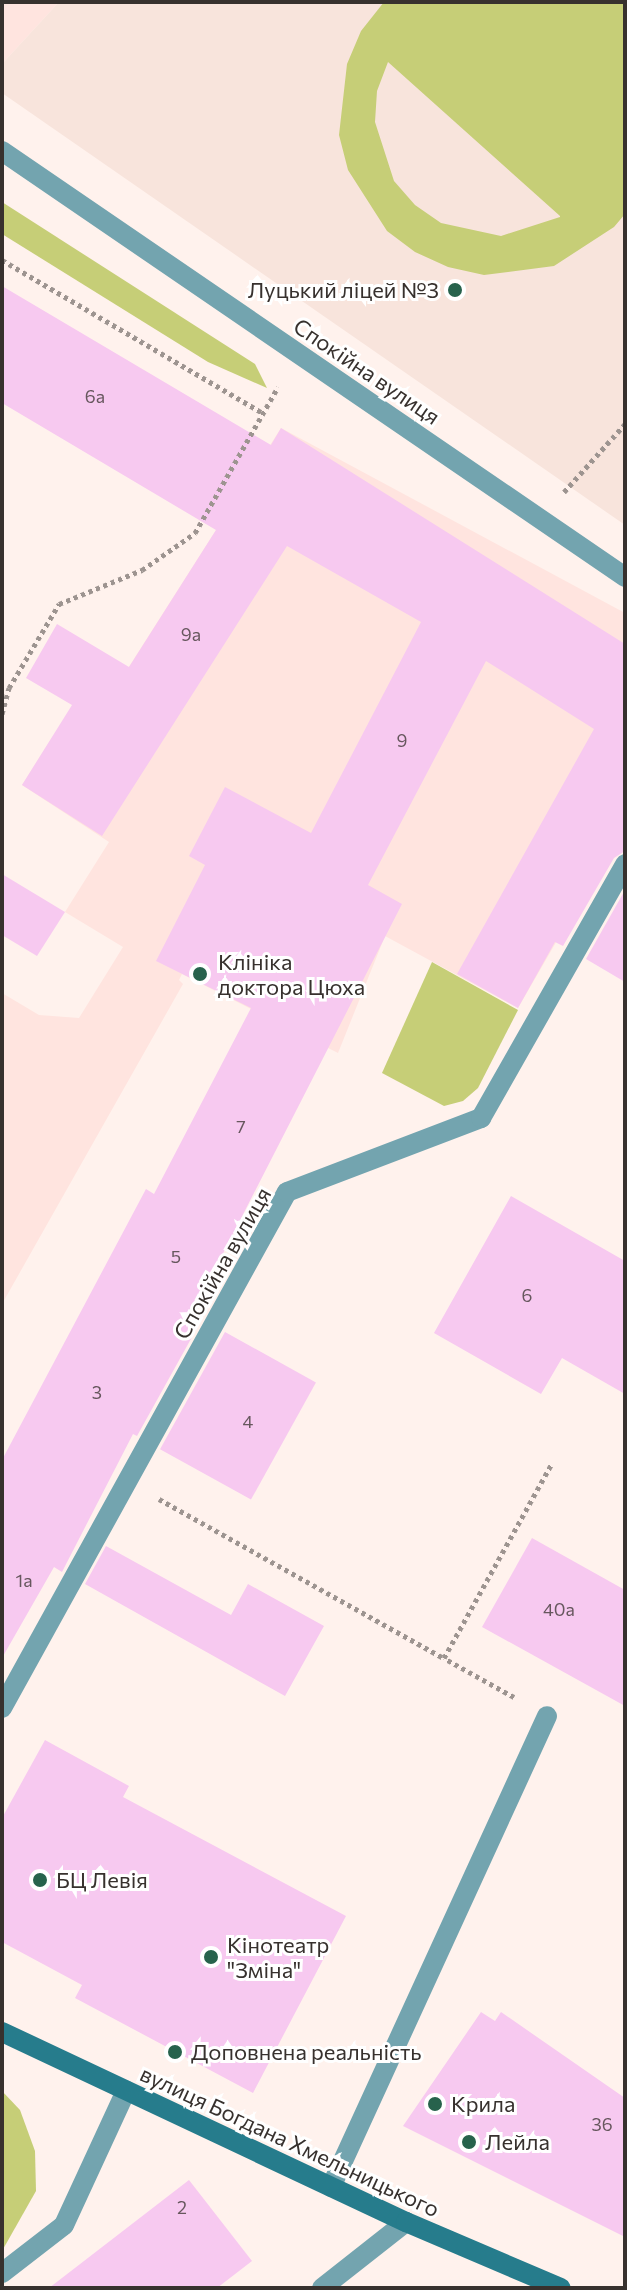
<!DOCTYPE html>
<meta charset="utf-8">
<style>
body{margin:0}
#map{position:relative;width:627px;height:2290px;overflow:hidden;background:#fff2ed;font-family:Commissioner,sans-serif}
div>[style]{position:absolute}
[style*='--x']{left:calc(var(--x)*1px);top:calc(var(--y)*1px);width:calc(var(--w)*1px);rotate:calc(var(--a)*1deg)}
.commercial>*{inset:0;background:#ffe4df}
.built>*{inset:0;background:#f8e4dc}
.green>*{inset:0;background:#c6ce77}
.building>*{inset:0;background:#f7c9f0;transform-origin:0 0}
.path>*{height:5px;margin-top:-2.5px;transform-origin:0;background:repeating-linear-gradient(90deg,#9d9490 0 4px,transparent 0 8px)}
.lane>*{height:20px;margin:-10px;padding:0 10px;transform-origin:10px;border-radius:10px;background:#73a4af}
.street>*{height:20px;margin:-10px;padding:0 10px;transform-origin:10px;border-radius:10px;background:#73a4af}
.secondary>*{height:20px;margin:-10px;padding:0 10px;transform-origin:10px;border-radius:10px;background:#267c8c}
.dots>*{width:22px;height:22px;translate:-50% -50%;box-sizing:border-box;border:4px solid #fff;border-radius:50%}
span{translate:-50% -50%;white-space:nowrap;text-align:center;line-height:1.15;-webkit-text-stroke:6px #fff;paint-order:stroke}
.number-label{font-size:18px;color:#67575e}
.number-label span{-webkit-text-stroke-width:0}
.poi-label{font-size:22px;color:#37312e}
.right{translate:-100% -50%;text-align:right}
.left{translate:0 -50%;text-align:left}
.street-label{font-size:22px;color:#37312e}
.frame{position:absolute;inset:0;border:4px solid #37312e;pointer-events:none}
</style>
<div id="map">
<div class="commercial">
<div style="clip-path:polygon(2px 2px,59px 2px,2px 64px)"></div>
<div style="clip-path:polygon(281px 428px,625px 613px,625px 823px,518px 1008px,385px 936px,338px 1053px,182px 974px,179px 980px,183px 984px,2px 1304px,2px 993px,39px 1015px,79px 1018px,123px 947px,65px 912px,109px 842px,22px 785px,53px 736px,76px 750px)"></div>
</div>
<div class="built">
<div style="clip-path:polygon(59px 2px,625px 2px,625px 525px,2px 93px,2px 64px)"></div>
</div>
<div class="green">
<div style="clip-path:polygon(evenodd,384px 2px,625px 2px,625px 214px,614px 227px,554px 266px,484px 275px,448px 267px,415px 252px,387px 231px,348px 170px,339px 135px,347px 64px,361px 31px,384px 2px,388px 62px,560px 216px,560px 217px,501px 236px,441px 223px,415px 205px,394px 181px,375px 122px,377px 91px,388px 62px)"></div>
<div style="clip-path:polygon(2px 202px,255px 364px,267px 388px,208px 362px,2px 234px)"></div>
<div style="clip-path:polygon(432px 962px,518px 1010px,478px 1088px,463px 1101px,444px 1106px,382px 1073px)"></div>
<div style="clip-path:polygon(2px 2091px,20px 2110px,35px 2151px,36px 2191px,2px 2251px)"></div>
</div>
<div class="building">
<div style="clip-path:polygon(2px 286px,271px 445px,281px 428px,625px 644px,625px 851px,614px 858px,563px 946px,555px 942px,518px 1008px,457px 974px,594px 729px,486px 661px,368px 885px,402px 904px,192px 1314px,202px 1319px,137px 1436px,133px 1434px,62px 1572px,54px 1567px,2px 1658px,2px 1460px,146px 1189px,154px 1194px,251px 1008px,156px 961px,205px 865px,189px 856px,225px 787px,311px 833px,421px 622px,287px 546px,102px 836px,22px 785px,72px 705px,26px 678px,57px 624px,129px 667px,216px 530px,2px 403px)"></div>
<div style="clip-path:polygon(2px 874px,65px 912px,37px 956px,2px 935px)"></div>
<div style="clip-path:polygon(625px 890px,625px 982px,586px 959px)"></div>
<div style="clip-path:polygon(511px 1196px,625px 1261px,625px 1394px,562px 1358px,541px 1394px,434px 1333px)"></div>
<div style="left:225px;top:1332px;width:104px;height:134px;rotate:29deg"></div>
<div style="clip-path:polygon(532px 1538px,625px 1590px,625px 1706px,482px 1627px)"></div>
<div style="clip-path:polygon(106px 1546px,231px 1615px,248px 1584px,324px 1626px,285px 1696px,85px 1584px)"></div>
<div style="clip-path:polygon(45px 1740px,129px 1786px,123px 1797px,346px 1916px,253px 2093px,75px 1998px,82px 1985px,2px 1942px,2px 1818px)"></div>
<div style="clip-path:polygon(481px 2012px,495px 2021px,501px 2012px,625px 2098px,625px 2237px,403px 2126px)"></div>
<div style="clip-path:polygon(189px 2180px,252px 2261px,217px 2288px,49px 2288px)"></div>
</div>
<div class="path">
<div style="--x:2;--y:260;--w:303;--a:30.4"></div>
<div style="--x:564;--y:492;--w:91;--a:-48.1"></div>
<div style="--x:2;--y:714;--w:27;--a:-75"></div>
<div style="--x:9;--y:688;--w:98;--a:-59.2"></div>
<div style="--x:59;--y:604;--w:90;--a:-22.3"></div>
<div style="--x:142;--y:570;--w:65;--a:-34.9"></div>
<div style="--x:195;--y:533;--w:168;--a:-60.4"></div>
<div style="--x:159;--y:1499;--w:326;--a:29.2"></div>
<div style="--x:514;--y:1697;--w:80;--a:-150.9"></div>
<div style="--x:444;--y:1658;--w:223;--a:-61"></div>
</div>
<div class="lane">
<div style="--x:331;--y:2187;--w:518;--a:-65.36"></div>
<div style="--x:2;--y:2273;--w:78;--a:-37.7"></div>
<div style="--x:64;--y:2225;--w:148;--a:-65.2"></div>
</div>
<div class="street">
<div style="--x:2;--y:151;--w:755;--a:34.36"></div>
<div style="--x:2;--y:1708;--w:589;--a:-61.09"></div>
<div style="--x:287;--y:1192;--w:208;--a:-20.9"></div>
<div style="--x:481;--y:1118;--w:292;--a:-60.4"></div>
<div style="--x:322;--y:2288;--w:107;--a:-38.2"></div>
</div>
<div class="secondary">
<div style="--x:2;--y:2032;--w:446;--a:25.2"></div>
<div style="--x:406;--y:2222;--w:168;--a:23.1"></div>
</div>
<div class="dots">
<div style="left:455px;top:290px;background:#27624c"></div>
<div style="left:200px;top:974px;background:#27624c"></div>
<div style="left:40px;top:1880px;background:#27624c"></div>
<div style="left:211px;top:1957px;background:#27624c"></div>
<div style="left:175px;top:2052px;background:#27624c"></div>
<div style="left:435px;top:2104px;background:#27624c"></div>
<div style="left:469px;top:2142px;background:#27624c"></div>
</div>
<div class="number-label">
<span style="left:95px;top:396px">6а</span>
<span style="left:191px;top:634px">9а</span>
<span style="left:402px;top:740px">9</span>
<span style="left:241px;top:1126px">7</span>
<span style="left:176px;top:1256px">5</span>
<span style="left:527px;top:1295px">6</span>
<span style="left:97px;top:1392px">3</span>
<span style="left:248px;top:1421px">4</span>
<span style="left:24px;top:1580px">1а</span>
<span style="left:559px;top:1609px">40а</span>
<span style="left:602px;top:2124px">36</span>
<span style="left:182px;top:2207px">2</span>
</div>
<div class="poi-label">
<span class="right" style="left:439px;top:290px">Луцький ліцей №3</span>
<span class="left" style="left:218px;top:974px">Клініка<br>доктора Цюха</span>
<span class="left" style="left:56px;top:1880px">БЦ Левія</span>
<span class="left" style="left:227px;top:1957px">Кінотеатр<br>"Зміна"</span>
<span class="left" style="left:191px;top:2052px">Доповнена реальність</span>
<span class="left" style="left:451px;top:2104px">Крила</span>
<span class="left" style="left:485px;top:2142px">Лейла</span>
</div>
<div class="street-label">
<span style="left:367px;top:371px;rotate:34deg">Спокійна вулиця</span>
<span style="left:222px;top:1263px;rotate:-60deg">Спокійна вулиця</span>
<span style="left:290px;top:2141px;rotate:25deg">вулиця Богдана Хмельницького</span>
</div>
<div class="frame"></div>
</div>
